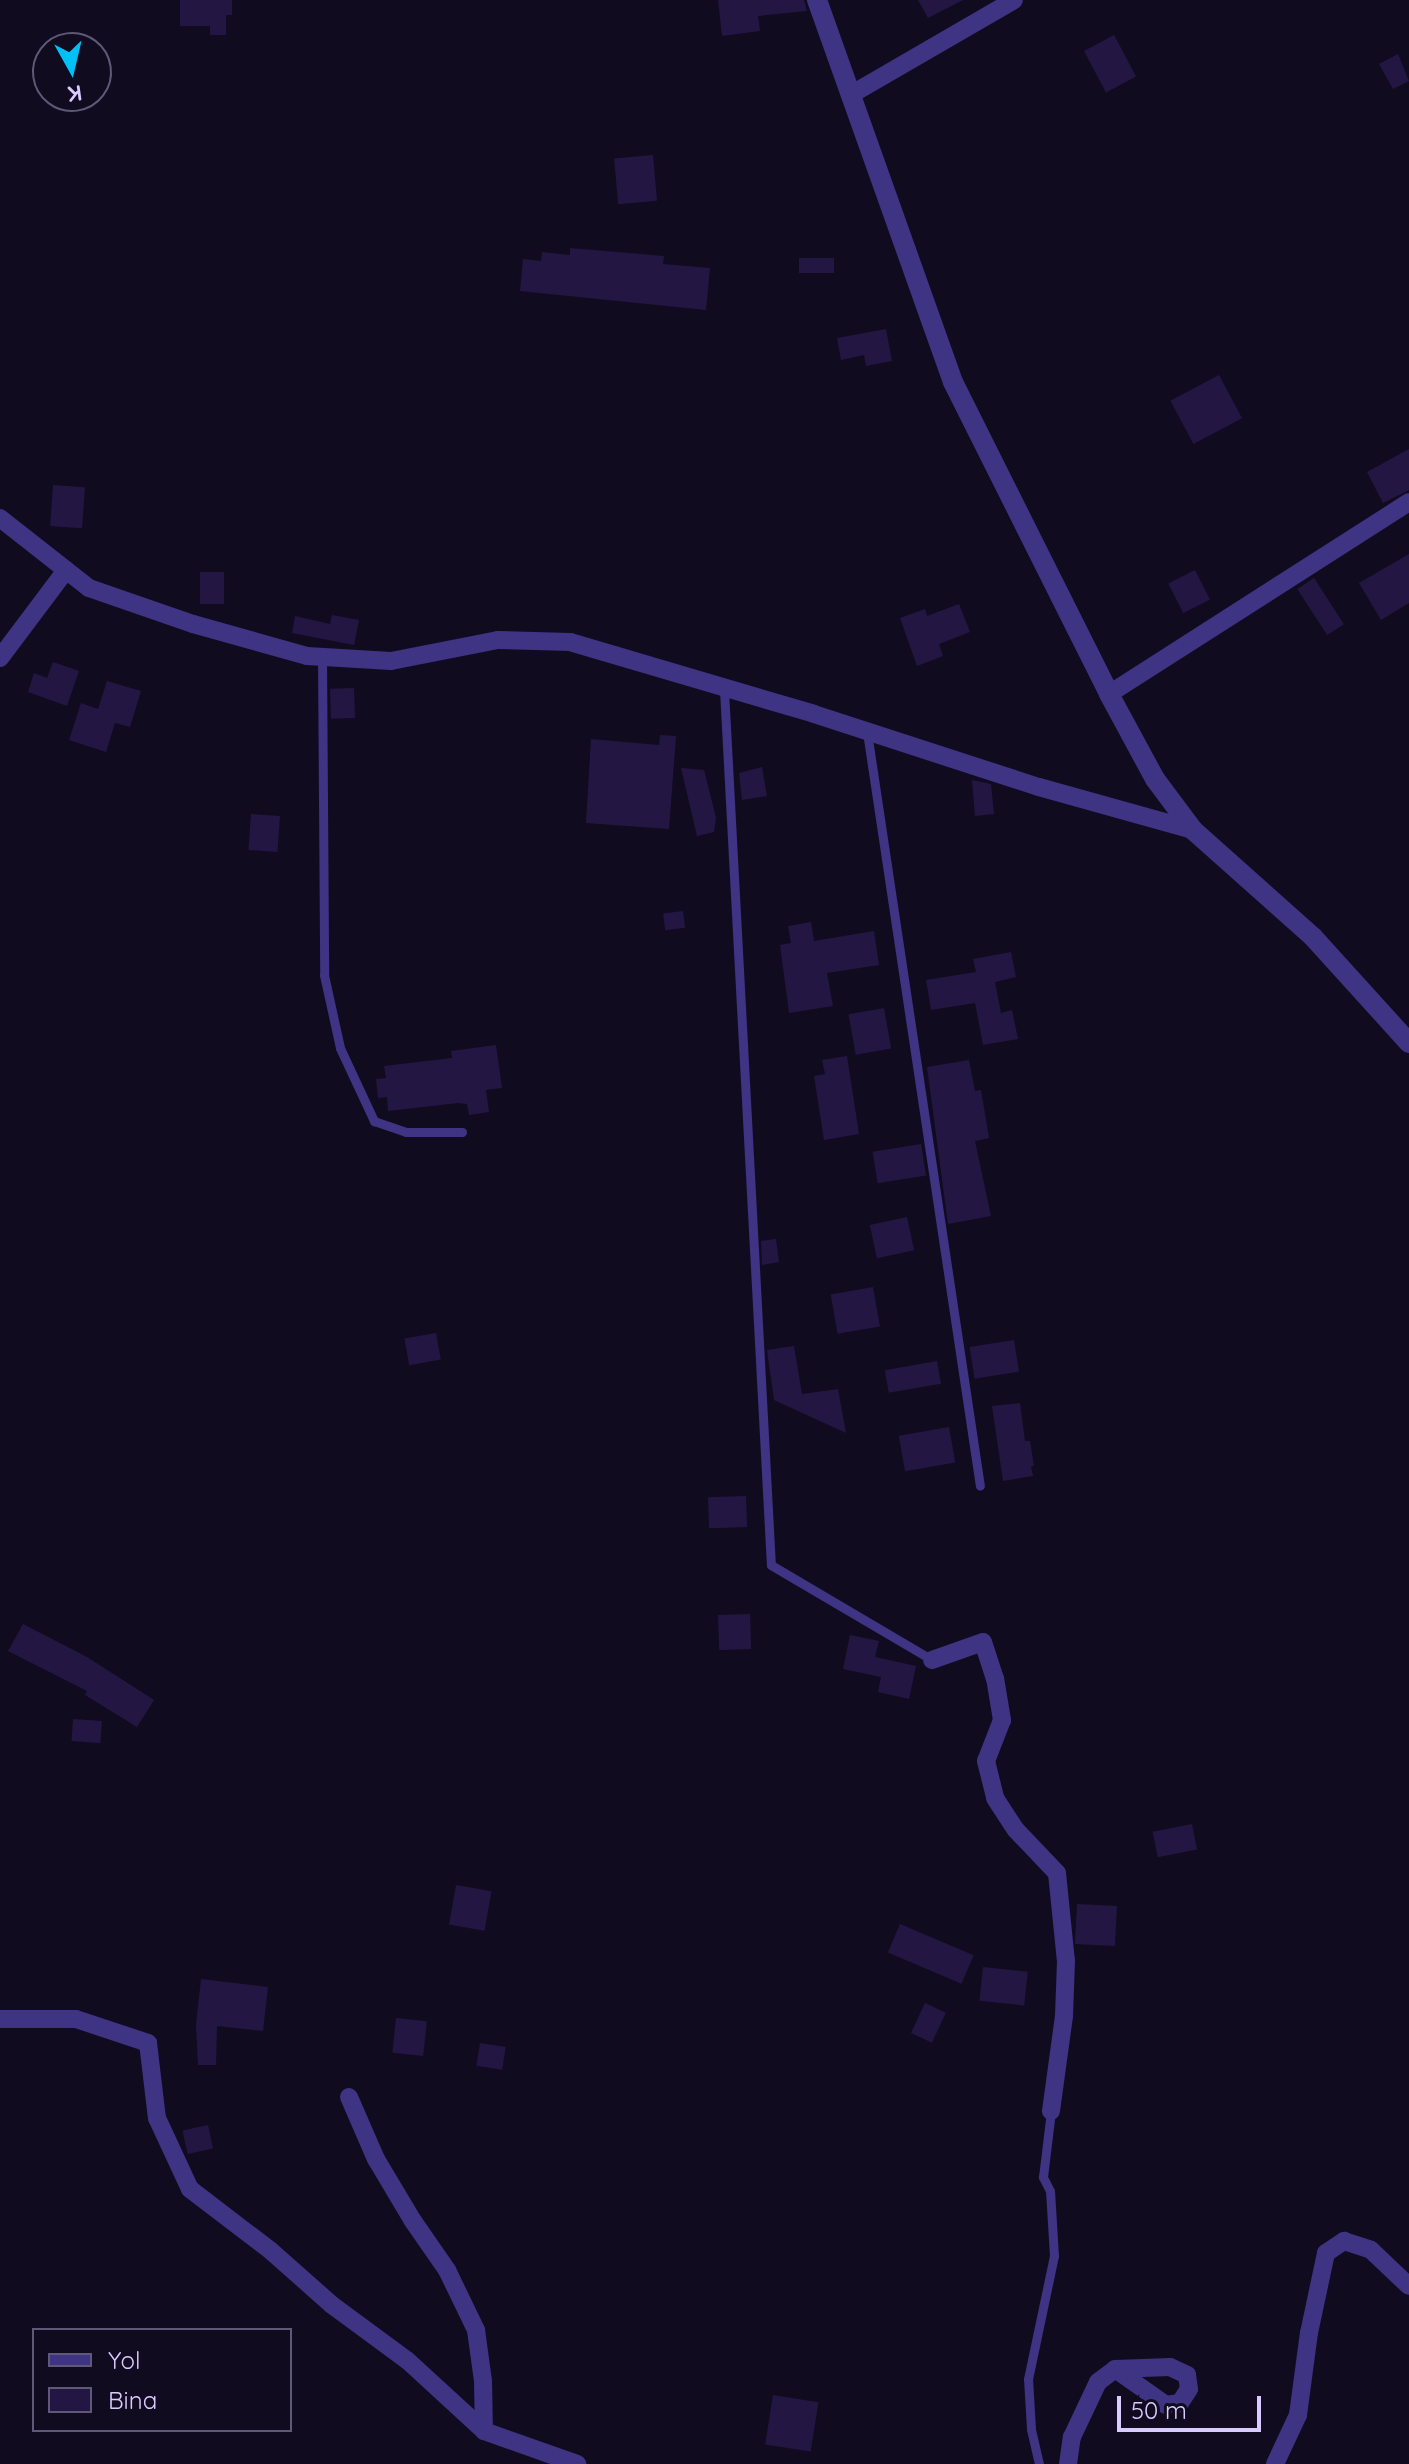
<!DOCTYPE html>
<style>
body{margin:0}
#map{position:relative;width:1409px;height:2464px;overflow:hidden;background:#110b20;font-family:Quicksand,sans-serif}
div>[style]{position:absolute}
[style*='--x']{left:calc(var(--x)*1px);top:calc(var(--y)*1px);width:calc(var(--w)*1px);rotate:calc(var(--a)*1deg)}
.building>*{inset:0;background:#241643;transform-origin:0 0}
.service>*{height:9px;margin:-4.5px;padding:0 4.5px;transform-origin:4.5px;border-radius:4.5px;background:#3f3383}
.minor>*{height:18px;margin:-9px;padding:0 9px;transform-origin:9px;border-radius:9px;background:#3f3383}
.tertiary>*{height:20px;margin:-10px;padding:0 10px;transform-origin:10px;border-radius:10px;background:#3f3383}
span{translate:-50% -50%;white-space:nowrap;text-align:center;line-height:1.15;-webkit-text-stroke:7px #110b20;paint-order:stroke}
.legend{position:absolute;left:32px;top:2328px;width:260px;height:104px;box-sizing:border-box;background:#110b20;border:2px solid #605879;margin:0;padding:10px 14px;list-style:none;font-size:24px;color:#d7cbff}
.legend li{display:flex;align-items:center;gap:16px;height:40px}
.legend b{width:40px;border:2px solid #605879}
.north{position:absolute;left:32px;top:32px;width:80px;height:80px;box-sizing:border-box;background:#110b20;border:2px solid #605879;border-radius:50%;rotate:172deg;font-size:22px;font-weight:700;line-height:32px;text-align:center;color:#d7cbff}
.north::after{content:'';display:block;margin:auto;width:28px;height:36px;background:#00c0f6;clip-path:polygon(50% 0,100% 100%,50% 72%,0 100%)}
.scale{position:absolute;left:1117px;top:2396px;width:144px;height:36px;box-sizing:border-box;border:4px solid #d7cbff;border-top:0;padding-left:10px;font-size:24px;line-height:28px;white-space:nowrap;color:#d7cbff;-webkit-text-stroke:6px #110b20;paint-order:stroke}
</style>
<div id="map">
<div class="building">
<div style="clip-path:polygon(180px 0,232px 0,232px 15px,226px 15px,226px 35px,210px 35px,210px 26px,180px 26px)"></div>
<div style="clip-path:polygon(718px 0,804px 0,807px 11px,758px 16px,760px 31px,722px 36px)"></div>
<div style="clip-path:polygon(918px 0,963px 0,928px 18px)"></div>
<div style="left:1114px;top:35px;width:47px;height:34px;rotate:62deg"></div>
<div style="clip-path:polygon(1398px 54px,1409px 81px,1393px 89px,1379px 64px)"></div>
<div style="left:653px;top:155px;width:46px;height:39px;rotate:85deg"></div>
<div style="clip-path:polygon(570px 248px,664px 256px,663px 264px,710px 268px,706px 310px,520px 291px,523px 259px,541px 261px,542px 252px,570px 255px)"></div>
<div style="left:799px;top:258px;width:35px;height:15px"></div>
<div style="clip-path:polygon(886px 329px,892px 361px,866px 366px,864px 355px,841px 360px,837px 338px)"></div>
<div style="left:1219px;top:375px;width:49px;height:55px;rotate:62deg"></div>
<div style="clip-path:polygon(1409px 449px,1409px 490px,1383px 503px,1367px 472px)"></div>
<div style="left:53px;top:485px;width:32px;height:41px;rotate:4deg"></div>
<div style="clip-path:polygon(1409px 554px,1409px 603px,1381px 620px,1359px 583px)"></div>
<div style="left:1195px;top:570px;width:33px;height:30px;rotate:63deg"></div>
<div style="left:200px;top:572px;width:24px;height:32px"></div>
<div style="left:1314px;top:578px;width:55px;height:20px;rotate:57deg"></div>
<div style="clip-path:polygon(959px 604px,970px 632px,939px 644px,943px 656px,917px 666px,900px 618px,925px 609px,927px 616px)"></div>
<div style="clip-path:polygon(332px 615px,359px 620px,354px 645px,292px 633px,295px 616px,330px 624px)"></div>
<div style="clip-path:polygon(53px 662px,79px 671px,67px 706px,28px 692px,34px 673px,47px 678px)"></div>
<div style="clip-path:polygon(107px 681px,141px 691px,130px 727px,115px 723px,106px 752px,69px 740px,81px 703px,98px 709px)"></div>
<div style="left:354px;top:688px;width:30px;height:24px;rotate:88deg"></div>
<div style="clip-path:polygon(660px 735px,676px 736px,669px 829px,586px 823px,591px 739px,659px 745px)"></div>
<div style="clip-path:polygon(762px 767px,767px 796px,742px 800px,739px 773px)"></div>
<div style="clip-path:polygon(681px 768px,704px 770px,716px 818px,714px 832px,697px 836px)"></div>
<div style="clip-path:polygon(972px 780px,991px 784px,994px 814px,975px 816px)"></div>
<div style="left:251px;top:814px;width:29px;height:36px;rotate:4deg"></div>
<div style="left:683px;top:911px;width:17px;height:20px;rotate:83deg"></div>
<div style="clip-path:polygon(811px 922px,814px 941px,874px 931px,879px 965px,827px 973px,833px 1006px,789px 1013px,780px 945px,791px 943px,788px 926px)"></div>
<div style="clip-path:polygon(1011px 952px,1016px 977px,995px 982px,1001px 1013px,1012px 1010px,1018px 1039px,983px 1045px,975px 1003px,931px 1010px,926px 980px,976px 972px,973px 959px)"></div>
<div style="left:884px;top:1008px;width:41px;height:36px;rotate:80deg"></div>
<div style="clip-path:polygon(496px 1045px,502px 1088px,486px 1090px,489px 1112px,469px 1115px,467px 1104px,458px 1103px,388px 1111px,387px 1097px,378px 1098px,376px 1079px,386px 1078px,384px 1066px,452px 1058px,451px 1051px)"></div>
<div style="clip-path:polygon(847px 1056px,859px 1134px,824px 1140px,814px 1076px,825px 1074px,822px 1060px)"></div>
<div style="clip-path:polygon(969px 1060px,975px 1091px,981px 1090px,989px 1138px,975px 1141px,991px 1216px,948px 1224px,927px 1067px)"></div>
<div style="left:921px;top:1144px;width:32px;height:49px;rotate:81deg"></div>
<div style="left:907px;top:1217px;width:34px;height:38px;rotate:78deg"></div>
<div style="clip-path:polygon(776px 1239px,779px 1262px,762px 1265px,761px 1241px)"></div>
<div style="left:873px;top:1287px;width:40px;height:43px;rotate:80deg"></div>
<div style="left:436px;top:1333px;width:27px;height:32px;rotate:80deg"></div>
<div style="left:1014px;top:1340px;width:32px;height:45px;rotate:81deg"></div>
<div style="clip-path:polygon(794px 1346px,802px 1394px,838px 1389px,846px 1433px,774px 1400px,767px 1350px)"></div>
<div style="left:937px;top:1361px;width:23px;height:53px;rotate:80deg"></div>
<div style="clip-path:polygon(1020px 1403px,1025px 1441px,1030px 1441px,1034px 1466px,1031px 1466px,1033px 1476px,1003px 1481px,992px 1406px)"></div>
<div style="left:949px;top:1427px;width:36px;height:51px;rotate:80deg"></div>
<div style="left:746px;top:1496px;width:31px;height:38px;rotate:88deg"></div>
<div style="left:750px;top:1614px;width:35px;height:32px;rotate:88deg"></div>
<div style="clip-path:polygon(23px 1624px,87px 1657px,154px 1700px,137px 1727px,85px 1695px,87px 1691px,8px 1651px)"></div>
<div style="clip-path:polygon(850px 1635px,879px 1641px,875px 1657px,916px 1666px,909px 1699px,878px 1692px,881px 1677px,843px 1669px)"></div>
<div style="left:73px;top:1719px;width:29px;height:22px;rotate:4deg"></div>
<div style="left:1192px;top:1824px;width:26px;height:40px;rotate:79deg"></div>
<div style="left:456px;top:1885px;width:36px;height:40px;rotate:10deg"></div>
<div style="left:1077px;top:1904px;width:40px;height:40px;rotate:3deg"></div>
<div style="left:900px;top:1924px;width:80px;height:31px;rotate:23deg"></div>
<div style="left:983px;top:1967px;width:45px;height:34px;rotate:6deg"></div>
<div style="clip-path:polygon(201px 1979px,268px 1987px,263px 2031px,217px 2026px,216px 2065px,198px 2065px,196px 2024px)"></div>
<div style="left:925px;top:2003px;width:23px;height:33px;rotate:25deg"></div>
<div style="left:396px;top:2018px;width:31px;height:35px;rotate:6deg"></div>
<div style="left:480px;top:2043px;width:26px;height:23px;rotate:9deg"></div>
<div style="left:208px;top:2125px;width:24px;height:26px;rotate:78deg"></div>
<div style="left:773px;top:2395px;width:46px;height:50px;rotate:9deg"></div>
</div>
<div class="service">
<div style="--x:322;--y:657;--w:318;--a:89.6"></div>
<div style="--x:324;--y:975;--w:75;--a:77.6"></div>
<div style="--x:340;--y:1048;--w:81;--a:65"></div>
<div style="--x:374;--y:1121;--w:34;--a:19"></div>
<div style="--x:406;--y:1132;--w:56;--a:0"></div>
<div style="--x:724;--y:690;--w:876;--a:86.93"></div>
<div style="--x:771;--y:1565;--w:187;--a:30.5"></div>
<div style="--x:867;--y:732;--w:762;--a:81.48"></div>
<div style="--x:1039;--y:2464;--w:36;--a:-103"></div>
<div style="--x:1031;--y:2429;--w:50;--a:-93.4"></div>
<div style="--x:1028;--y:2379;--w:126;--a:-78.1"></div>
<div style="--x:1054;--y:2256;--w:65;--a:-93.5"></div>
<div style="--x:1050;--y:2191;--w:16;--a:-117"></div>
<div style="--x:1043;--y:2177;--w:66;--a:-83.1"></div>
</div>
<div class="minor">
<div style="--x:852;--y:94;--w:187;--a:-30.1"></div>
<div style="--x:0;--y:518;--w:113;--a:38.2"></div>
<div style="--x:89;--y:588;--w:110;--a:19.1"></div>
<div style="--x:193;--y:624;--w:118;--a:15.7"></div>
<div style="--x:307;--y:656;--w:84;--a:3.4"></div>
<div style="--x:391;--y:661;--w:109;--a:-11.1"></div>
<div style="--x:498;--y:640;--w:72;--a:1.6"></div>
<div style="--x:570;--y:642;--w:254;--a:16.4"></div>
<div style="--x:814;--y:714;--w:237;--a:18"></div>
<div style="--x:1039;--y:787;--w:160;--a:15.6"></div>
<div style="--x:0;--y:658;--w:110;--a:-53.1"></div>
<div style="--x:1109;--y:694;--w:356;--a:-32.6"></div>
<div style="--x:932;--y:1660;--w:54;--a:-19.4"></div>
<div style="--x:983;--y:1642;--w:38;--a:72"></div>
<div style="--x:995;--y:1678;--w:43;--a:80.5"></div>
<div style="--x:1002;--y:1720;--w:44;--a:111.3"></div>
<div style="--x:986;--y:1761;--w:38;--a:76"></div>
<div style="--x:995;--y:1798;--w:38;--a:57"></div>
<div style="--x:1016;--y:1830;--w:59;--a:46.4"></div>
<div style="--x:1057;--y:1873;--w:88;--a:84.2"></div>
<div style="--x:1066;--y:1961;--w:55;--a:92.1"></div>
<div style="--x:1064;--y:2016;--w:96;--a:97.8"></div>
<div style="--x:0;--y:2019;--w:76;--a:0"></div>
<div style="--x:76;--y:2019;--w:76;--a:18.4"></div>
<div style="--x:148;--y:2043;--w:76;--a:83.2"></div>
<div style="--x:157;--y:2118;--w:78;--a:65.1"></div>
<div style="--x:190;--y:2189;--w:102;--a:37.4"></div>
<div style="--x:271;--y:2251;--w:81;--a:41.5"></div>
<div style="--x:332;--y:2305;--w:94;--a:36.4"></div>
<div style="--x:408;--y:2361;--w:103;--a:42.6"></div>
<div style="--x:484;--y:2431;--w:99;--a:19.5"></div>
<div style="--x:349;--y:2097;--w:68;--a:66.5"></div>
<div style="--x:376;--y:2159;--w:72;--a:59.2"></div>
<div style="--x:413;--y:2221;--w:60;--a:55.2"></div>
<div style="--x:447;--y:2270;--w:67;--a:64.2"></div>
<div style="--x:476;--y:2330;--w:51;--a:82.2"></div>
<div style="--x:483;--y:2381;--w:50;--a:88.9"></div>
<div style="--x:1068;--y:2464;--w:27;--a:-82"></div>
<div style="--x:1072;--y:2437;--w:61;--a:-64.7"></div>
<div style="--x:1098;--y:2382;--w:21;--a:-37"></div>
<div style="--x:1115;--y:2369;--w:55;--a:-2.1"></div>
<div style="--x:1170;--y:2367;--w:19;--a:25"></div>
<div style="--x:1187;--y:2375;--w:14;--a:82"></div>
<div style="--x:1189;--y:2389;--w:17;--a:123"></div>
<div style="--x:1180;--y:2403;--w:14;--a:172"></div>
<div style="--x:1166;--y:2405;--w:62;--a:-144.8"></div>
<div style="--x:1275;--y:2464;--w:54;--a:-64.9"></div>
<div style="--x:1298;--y:2415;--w:83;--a:-82.4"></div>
<div style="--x:1309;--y:2333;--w:82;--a:-78"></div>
<div style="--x:1326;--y:2253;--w:22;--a:-34"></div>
<div style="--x:1344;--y:2241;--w:28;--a:18"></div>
<div style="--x:1371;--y:2250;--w:52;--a:43.5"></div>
</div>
<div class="tertiary">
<div style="--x:817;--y:0;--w:405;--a:70.4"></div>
<div style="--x:953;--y:382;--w:349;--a:63.4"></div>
<div style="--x:1109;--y:694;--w:97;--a:61.6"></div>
<div style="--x:1155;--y:779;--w:64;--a:53.3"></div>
<div style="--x:1193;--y:830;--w:161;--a:41.7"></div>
<div style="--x:1313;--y:937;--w:143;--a:47.8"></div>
</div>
<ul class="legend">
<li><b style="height:10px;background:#3f3383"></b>Yol</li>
<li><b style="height:22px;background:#241643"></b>Bina</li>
</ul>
<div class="north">K</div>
<div class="scale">50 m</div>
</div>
